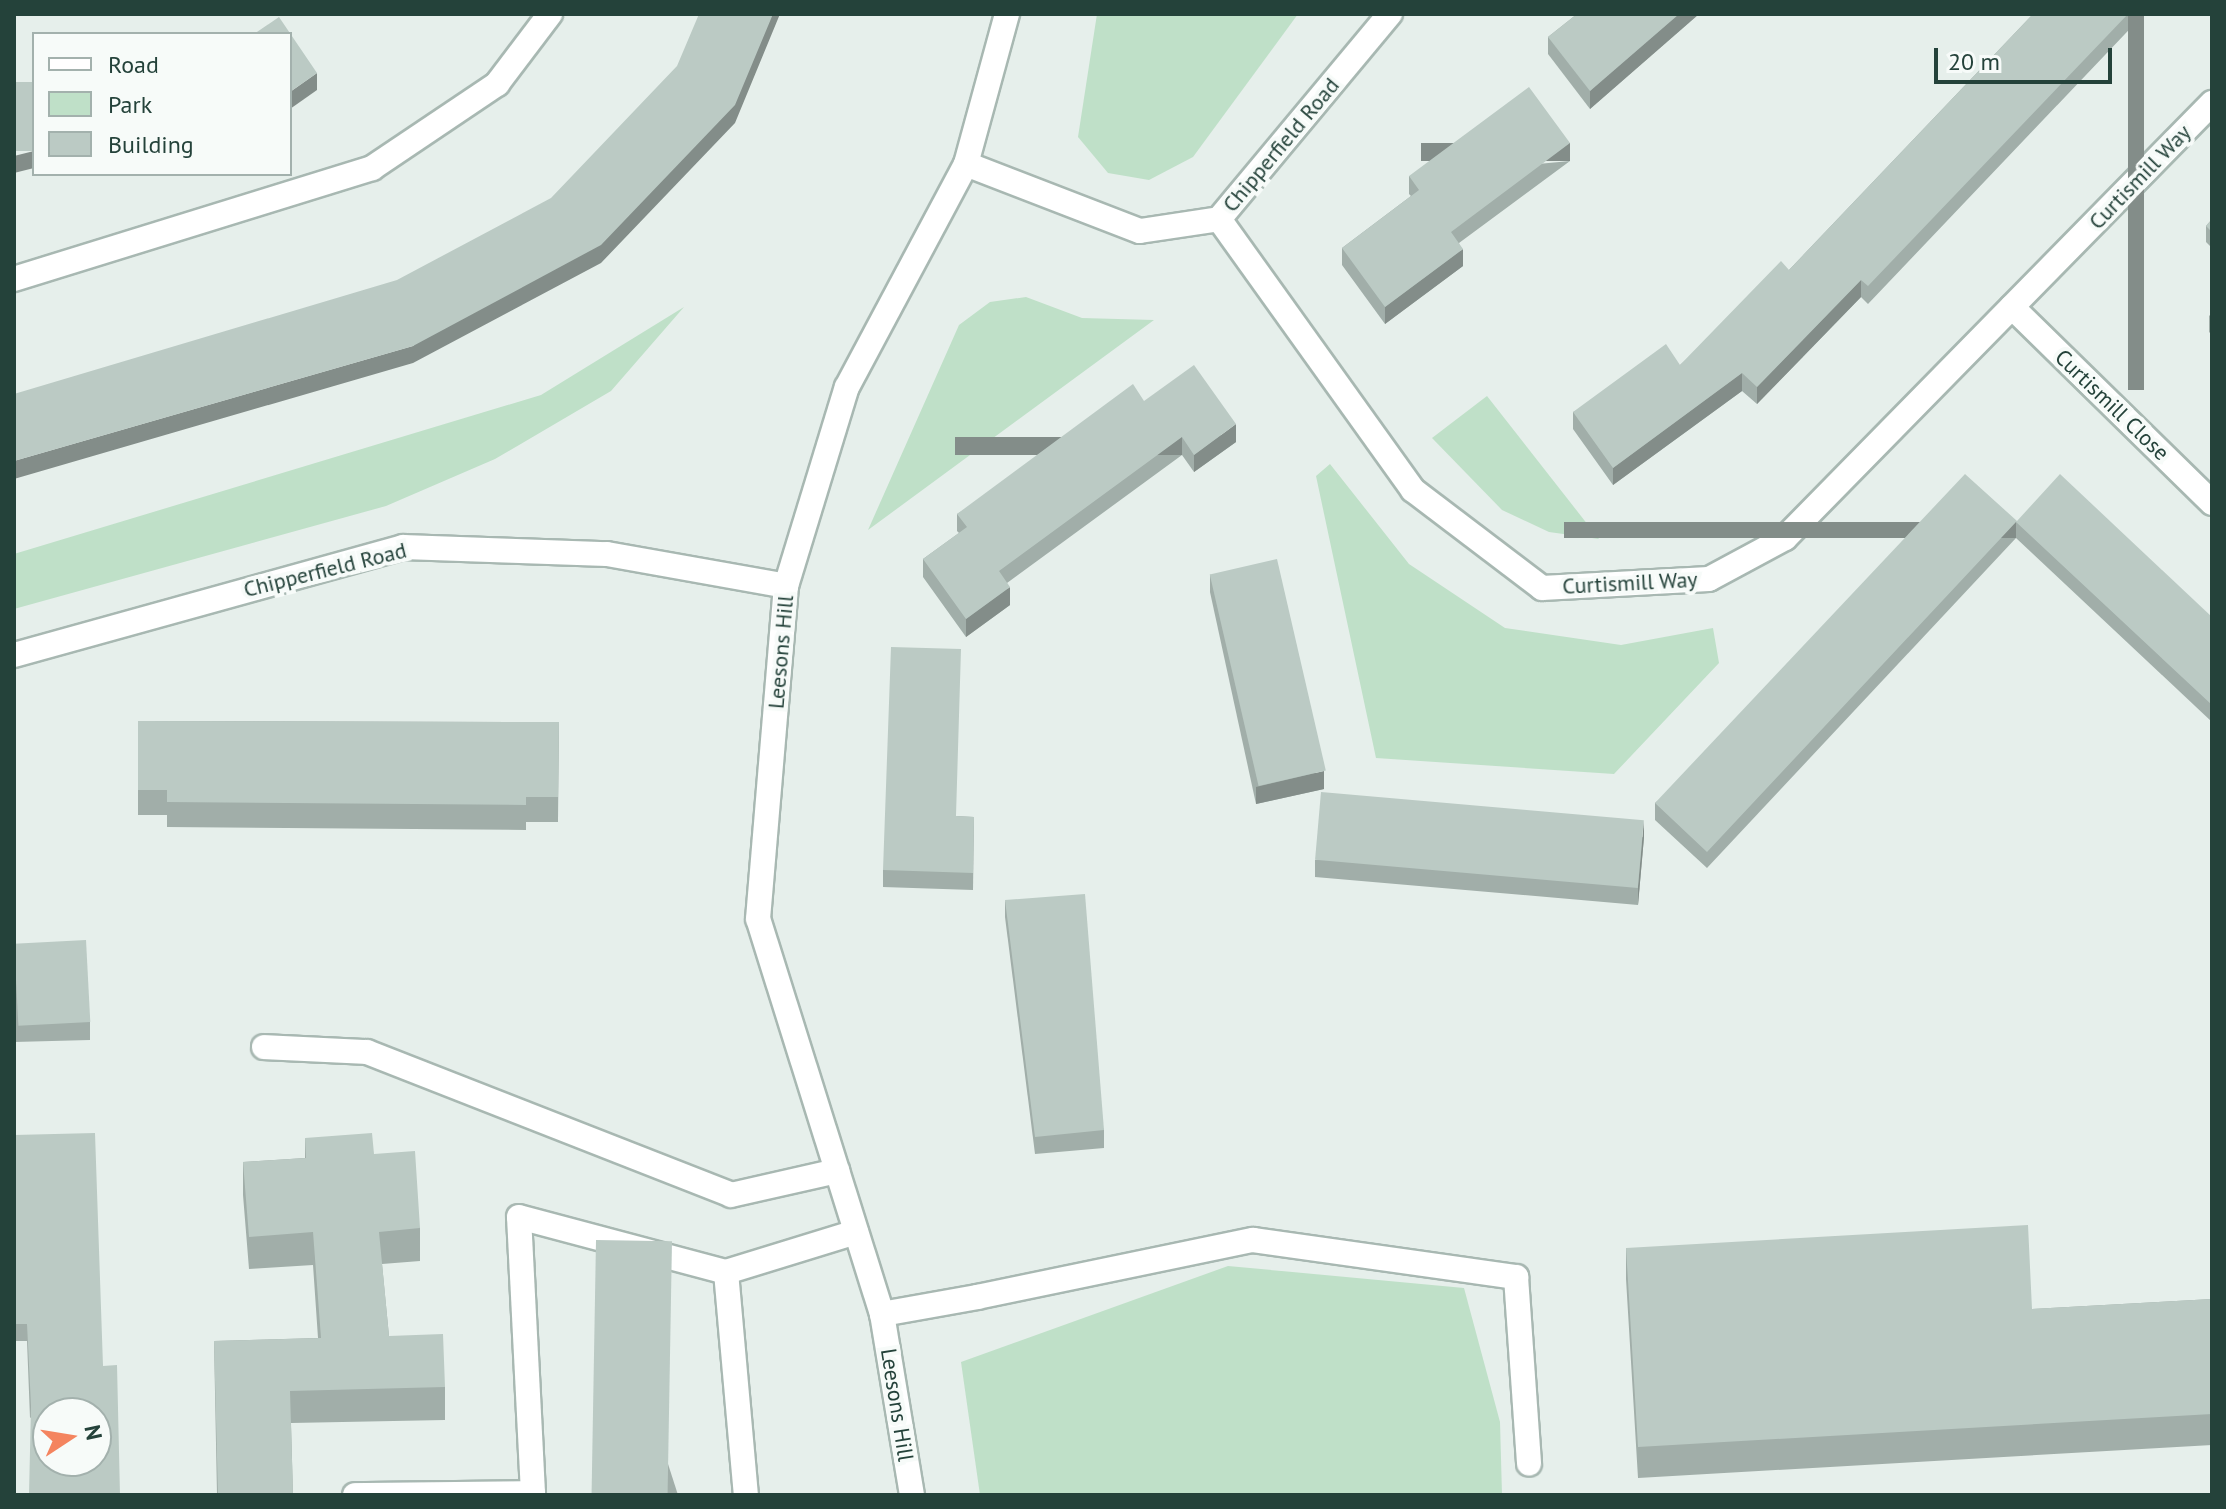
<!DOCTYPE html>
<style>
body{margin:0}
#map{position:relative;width:2226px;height:1509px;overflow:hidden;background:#e6efeb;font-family:"PT Sans",sans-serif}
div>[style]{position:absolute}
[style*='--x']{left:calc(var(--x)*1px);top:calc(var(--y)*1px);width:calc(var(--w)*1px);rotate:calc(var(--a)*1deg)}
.green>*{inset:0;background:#bfe0c8}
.roads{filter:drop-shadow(2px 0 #a8b8b2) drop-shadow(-2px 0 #a8b8b2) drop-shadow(0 2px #a8b8b2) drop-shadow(0 -2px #a8b8b2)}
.service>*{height:24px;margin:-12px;padding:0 12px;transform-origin:12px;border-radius:12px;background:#fff}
.minor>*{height:24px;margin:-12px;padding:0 12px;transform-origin:12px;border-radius:12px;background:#fff}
.tertiary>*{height:24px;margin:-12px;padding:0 12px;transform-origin:12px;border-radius:12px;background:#fff}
.wall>*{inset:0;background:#a1aea9}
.shaded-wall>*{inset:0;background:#838d89;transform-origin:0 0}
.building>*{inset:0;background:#bbcac4;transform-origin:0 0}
span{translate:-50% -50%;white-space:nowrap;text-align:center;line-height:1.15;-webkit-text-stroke:8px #f7fbf9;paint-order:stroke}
.street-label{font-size:22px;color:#24423a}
.frame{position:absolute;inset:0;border:16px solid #24423a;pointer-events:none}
.legend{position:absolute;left:32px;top:32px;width:260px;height:144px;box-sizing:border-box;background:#f7fbf9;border:2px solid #a3b1ad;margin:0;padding:10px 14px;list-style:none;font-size:24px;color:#24423a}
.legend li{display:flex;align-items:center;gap:16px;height:40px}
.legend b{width:40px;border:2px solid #a3b1ad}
.north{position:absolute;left:32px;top:1397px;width:80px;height:80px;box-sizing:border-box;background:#f7fbf9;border:2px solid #a3b1ad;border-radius:50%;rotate:78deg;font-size:22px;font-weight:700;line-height:32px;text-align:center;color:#24423a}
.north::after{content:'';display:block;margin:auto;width:28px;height:36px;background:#f4845f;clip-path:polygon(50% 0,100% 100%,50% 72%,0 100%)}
.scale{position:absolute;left:1934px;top:48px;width:178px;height:36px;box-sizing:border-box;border:4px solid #24423a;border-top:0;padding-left:10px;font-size:24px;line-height:28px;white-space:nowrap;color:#24423a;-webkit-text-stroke:6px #f7fbf9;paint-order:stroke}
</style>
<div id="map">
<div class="green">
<div style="clip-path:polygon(1097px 14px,1298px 14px,1193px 157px,1149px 180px,1108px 173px,1078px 137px)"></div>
<div style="clip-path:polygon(1026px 297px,1082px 318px,1154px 320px,868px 530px,959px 325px,990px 302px)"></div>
<div style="clip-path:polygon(684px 307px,611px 391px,495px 459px,386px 506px,14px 609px,14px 554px,541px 395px)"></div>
<div style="clip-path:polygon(1487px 396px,1599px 539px,1549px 532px,1502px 510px,1432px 438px)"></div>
<div style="clip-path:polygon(1330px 464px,1409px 564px,1505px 628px,1621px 645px,1713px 628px,1719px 663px,1614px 774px,1376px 758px,1316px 476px)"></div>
<div style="clip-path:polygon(1228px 1266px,1464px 1288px,1500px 1422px,1502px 1495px,980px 1495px,961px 1362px)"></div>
</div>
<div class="roads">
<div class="service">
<div style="--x:14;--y:279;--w:375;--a:-17.2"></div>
<div style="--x:372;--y:168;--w:151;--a:-33.9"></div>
<div style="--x:497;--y:84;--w:88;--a:-52.9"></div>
<div style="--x:264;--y:1047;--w:103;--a:2.8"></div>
<div style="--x:367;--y:1052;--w:391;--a:21.4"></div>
<div style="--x:731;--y:1195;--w:109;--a:-12.8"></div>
<div style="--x:726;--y:1272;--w:224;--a:84.9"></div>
<div style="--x:977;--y:1297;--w:282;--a:-11.7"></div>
<div style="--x:1253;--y:1240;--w:266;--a:8"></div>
<div style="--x:1516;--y:1277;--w:187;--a:86"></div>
<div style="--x:355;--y:1495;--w:178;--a:-0.6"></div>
<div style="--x:533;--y:1493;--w:276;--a:-92.9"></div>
<div style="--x:519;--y:1217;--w:214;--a:14.9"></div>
<div style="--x:726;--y:1272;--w:136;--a:-17.1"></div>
</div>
<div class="minor">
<div style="--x:1219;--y:219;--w:333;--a:54.4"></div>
<div style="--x:1413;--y:490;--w:162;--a:37.2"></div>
<div style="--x:1542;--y:588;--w:167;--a:-3.1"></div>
<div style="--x:1709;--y:579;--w:86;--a:-28.3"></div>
<div style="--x:1785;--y:538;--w:610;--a:-45.53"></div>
<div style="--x:2012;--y:307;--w:280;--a:44.4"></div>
<div style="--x:14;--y:655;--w:404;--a:-15.5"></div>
<div style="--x:403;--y:547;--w:204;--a:2"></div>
<div style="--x:607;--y:554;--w:182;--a:10.1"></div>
<div style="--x:882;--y:1314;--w:97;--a:-10.1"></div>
</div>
<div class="tertiary">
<div style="--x:966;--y:164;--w:186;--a:21.1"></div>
<div style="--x:1140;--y:231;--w:80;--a:-8.6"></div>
<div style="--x:1219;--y:219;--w:267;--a:-50.2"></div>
<div style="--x:912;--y:1495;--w:183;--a:-99.4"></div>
<div style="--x:882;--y:1314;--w:414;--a:-107.4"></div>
<div style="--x:758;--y:919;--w:334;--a:-85.2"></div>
<div style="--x:786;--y:586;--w:208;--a:-73"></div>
<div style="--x:847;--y:387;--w:253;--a:-61.9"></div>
<div style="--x:966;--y:164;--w:156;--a:-74.7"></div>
</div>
</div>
<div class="wall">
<div style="clip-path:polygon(1577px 14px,1699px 14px,1590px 109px,1548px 54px,1548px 37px)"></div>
<div style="clip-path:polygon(2033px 14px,2144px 14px,1868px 304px,1861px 297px,1757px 404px,1742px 391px,1613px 485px,1573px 429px,1573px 412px,1680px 365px,1789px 270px)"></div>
<div style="clip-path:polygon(1570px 161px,1459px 243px,1463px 266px,1385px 324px,1342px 265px,1342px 248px,1411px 196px,1409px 194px,1409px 176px)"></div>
<div style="clip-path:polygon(2212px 219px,2212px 248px,2206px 242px,2206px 226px)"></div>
<div style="clip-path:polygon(2212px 313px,2212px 335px,2209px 332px,2209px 316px)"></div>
<div style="clip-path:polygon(1144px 401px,1236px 442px,1194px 472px,1182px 455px,1007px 583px,1010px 605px,966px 637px,923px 577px,923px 559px,959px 533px,957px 531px,957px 514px)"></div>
<div style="clip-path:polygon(2017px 521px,2212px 617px,2212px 722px,2016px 538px,1707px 868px,1655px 820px,1655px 803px)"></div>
<div style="clip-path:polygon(1210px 574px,1324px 789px,1256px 804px,1210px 592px)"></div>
<div style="clip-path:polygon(138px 721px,559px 722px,558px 822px,526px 822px,526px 830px,167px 827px,167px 815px,138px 815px)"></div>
<div style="clip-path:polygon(956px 816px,974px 817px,973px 890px,883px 887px,883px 870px)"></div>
<div style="clip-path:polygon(1644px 837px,1638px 905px,1315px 877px,1315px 860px)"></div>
<div style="clip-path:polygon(1005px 900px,1104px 1130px,1104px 1148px,1035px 1154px,1005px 917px)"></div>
<div style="clip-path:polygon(14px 943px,90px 1022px,90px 1040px,14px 1042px)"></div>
<div style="clip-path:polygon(14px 1135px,103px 1366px,30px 1418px,27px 1341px,14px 1341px)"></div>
<div style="clip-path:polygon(305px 1138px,374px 1154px,420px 1228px,420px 1261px,382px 1264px,389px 1336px,445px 1387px,445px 1420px,291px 1423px,293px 1495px,217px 1495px,214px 1341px,318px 1338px,313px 1265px,249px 1269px,243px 1195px,243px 1162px,305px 1158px)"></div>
<div style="clip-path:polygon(596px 1240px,678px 1495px,601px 1495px)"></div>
<div style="clip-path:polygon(1626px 1248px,2032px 1309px,2212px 1299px,2212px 1445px,1638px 1478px,1626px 1279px)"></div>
</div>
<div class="shaded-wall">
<div style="clip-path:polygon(773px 14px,780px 14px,735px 123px,601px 263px,413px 363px,14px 479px,14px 461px,413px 346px)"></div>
<div style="clip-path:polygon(1679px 14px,1699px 14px,1590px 109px,1590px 91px)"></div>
<div style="left:2128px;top:14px;width:16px;height:376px"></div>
<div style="clip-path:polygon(317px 73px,317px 90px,290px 109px,290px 92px)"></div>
<div style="left:1570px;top:143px;width:18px;height:149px;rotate:90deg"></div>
<div style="clip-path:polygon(34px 151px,34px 168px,14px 173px,14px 156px)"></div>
<div style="clip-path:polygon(1463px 249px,1463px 266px,1385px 324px,1385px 307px)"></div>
<div style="clip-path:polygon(1861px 280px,1861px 297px,1757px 404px,1757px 387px)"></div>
<div style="clip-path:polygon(1742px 373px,1742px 391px,1613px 485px,1613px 468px)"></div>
<div style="clip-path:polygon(1236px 424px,1236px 442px,1194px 472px,1194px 455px)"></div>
<div style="left:1182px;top:437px;width:18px;height:227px;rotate:90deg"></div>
<div style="left:2016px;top:522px;width:16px;height:452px;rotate:90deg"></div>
<div style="clip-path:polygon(1010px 587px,1010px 605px,966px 637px,966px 619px)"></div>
<div style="clip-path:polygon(1324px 771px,1324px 789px,1256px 804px,1256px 787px)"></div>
<div style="clip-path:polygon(1644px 820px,1644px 837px,1638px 905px,1638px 887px)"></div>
</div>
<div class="building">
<div style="clip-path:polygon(699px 14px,773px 14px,735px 105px,601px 245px,413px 346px,14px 461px,14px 394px,397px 280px,551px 198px,677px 66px)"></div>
<div style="clip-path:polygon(1577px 14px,1679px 14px,1590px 91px,1548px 37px)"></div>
<div style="clip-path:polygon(2033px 14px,2128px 14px,1868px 286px,1861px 280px,1757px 387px,1742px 373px,1613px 468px,1573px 412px,1666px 344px,1680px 365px,1781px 261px,1789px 270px)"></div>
<div style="clip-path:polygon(279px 17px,317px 73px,290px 92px,290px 34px,254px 34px)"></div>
<div style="left:34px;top:82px;width:69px;height:21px;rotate:90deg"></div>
<div style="clip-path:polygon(1529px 87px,1570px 143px,1451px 232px,1463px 249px,1385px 307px,1342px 248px,1419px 190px,1409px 176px)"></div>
<div style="clip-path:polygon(2212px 219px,2212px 232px,2206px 226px)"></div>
<div style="clip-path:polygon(1194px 365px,1236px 424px,1194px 455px,1182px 437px,999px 571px,1010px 587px,966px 619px,923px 559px,967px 527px,957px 514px,1133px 384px,1144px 401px)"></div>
<div style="clip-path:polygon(1965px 474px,2017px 521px,2060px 474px,2212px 617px,2212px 705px,2016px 522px,1707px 852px,1655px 803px)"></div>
<div style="left:1277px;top:559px;width:217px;height:69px;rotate:77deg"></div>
<div style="clip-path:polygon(891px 647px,961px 649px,956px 816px,974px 817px,973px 873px,883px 870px)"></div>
<div style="clip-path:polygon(138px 721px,559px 722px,558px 797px,526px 797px,526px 805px,167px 802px,167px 790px,138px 790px)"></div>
<div style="left:1321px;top:792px;width:324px;height:68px;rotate:5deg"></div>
<div style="clip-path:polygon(1085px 894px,1104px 1130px,1035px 1137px,1005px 900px)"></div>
<div style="left:86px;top:940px;width:82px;height:72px;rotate:87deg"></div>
<div style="clip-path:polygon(evenodd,95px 1133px,103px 1366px,117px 1365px,120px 1495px,29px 1495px,31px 1406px,27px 1324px,14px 1324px,14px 1135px,95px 1133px,48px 1413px,96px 1413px,96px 1461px,48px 1461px,48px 1413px)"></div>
<div style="clip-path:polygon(372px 1133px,374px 1154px,415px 1151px,420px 1228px,379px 1232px,389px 1336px,443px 1334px,445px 1387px,290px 1391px,293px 1495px,218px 1495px,214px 1341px,321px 1338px,313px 1232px,249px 1237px,243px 1162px,306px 1158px,305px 1138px)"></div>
<div style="clip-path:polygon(2028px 1225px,2032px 1309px,2212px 1299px,2212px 1414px,1638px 1447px,1626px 1248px)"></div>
<div style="left:596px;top:1240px;width:76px;height:255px;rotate:1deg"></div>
</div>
<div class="street-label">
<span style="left:1281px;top:145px;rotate:-50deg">Chipperfield Road</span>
<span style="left:2140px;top:177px;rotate:-46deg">Curtismill Way</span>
<span style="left:2112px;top:405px;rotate:44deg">Curtismill Close</span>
<span style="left:325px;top:570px;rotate:-14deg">Chipperfield Road</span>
<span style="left:1630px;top:583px;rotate:-3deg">Curtismill Way</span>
<span style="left:781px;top:652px;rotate:-85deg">Leesons Hill</span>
<span style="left:897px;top:1405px;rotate:81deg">Leesons Hill</span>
</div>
<div class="frame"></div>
<ul class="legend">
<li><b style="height:10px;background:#fff"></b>Road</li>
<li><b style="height:22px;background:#bfe0c8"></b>Park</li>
<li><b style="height:22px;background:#bbcac4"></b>Building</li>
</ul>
<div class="north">N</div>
<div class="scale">20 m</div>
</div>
